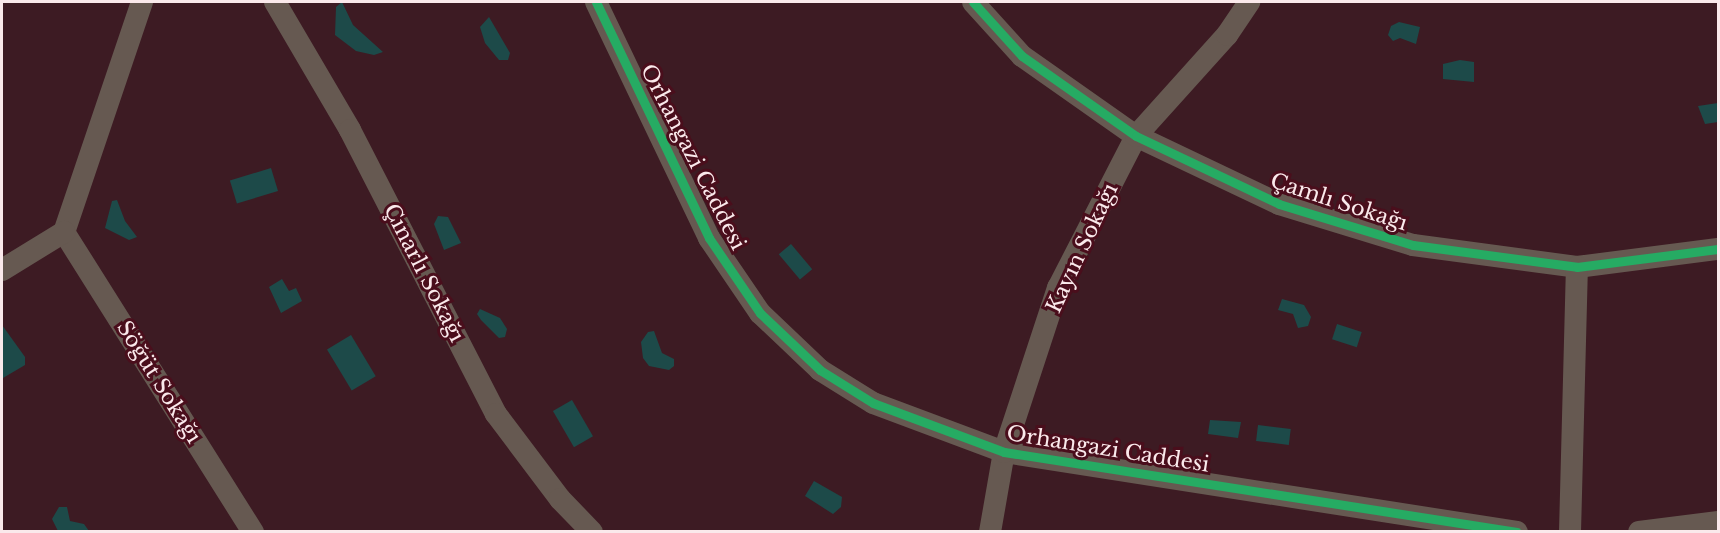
<!DOCTYPE html>
<meta charset="utf-8">
<style>
body{margin:0}
#map{position:relative;width:1720px;height:533px;overflow:hidden;background:#3d1b23;font-family:"Libre Baskerville",serif}
div>[style]{position:absolute}
[style*='--x']{left:calc(var(--x)*1px);top:calc(var(--y)*1px);width:calc(var(--w)*1px);rotate:calc(var(--a)*1deg)}
.water>*{inset:0;background:#1d4a49;transform-origin:0 0}
.minor>*{height:22px;margin:-11px;padding:0 11px;transform-origin:11px;border-radius:11px;background:#665951}
.cycleway>*{height:9px;margin:-4.5px;padding:0 4.5px;transform-origin:4.5px;border-radius:4.5px;background:#26ab63}
span{translate:-50% -50%;white-space:nowrap;text-align:center;line-height:1.15;-webkit-text-stroke:6px #4a0e1c;paint-order:stroke}
.street-label{font-size:21px;color:#fae9eb}
.frame{position:absolute;inset:0;border:3px solid #fae9eb;pointer-events:none}
</style>
<div id="map">
<div class="water">
<div style="clip-path:polygon(342px 2px,353px 25px,383px 52px,374px 55px,356px 51px,335px 35px,336px 7px)"></div>
<div style="clip-path:polygon(489px 17px,510px 53px,508px 60px,499px 60px,485px 43px,480px 27px)"></div>
<div style="clip-path:polygon(1399px 22px,1420px 27px,1416px 44px,1400px 38px,1393px 41px,1388px 35px,1391px 26px)"></div>
<div style="clip-path:polygon(1460px 60px,1474px 62px,1474px 82px,1443px 79px,1443px 64px)"></div>
<div style="clip-path:polygon(1718px 103px,1718px 122px,1705px 124px,1698px 106px)"></div>
<div style="left:271px;top:168px;width:24px;height:43px;rotate:73deg"></div>
<div style="clip-path:polygon(117px 200px,125px 221px,137px 237px,129px 240px,105px 228px,112px 201px)"></div>
<div style="clip-path:polygon(438px 216px,448px 217px,461px 243px,444px 250px,434px 224px)"></div>
<div style="left:791px;top:244px;width:33px;height:16px;rotate:50deg"></div>
<div style="clip-path:polygon(282px 279px,289px 291px,296px 288px,302px 301px,281px 313px,269px 287px)"></div>
<div style="clip-path:polygon(1282px 299px,1304px 305px,1311px 317px,1308px 326px,1298px 328px,1293px 314px,1278px 310px)"></div>
<div style="clip-path:polygon(480px 309px,500px 318px,507px 329px,505px 337px,499px 338px,481px 320px,477px 314px)"></div>
<div style="left:1337px;top:324px;width:26px;height:16px;rotate:18deg"></div>
<div style="clip-path:polygon(2px 325px,25px 357px,25px 365px,3px 378px)"></div>
<div style="clip-path:polygon(654px 331px,662px 353px,674px 359px,674px 366px,669px 370px,649px 366px,643px 358px,641px 342px,648px 332px)"></div>
<div style="left:351px;top:335px;width:48px;height:28px;rotate:59deg"></div>
<div style="left:572px;top:400px;width:42px;height:22px;rotate:60deg"></div>
<div style="clip-path:polygon(1210px 420px,1241px 422px,1238px 438px,1208px 434px)"></div>
<div style="left:1258px;top:425px;width:33px;height:16px;rotate:7deg"></div>
<div style="clip-path:polygon(814px 481px,842px 497px,841px 507px,833px 514px,805px 496px)"></div>
<div style="clip-path:polygon(59px 507px,67px 507px,70px 521px,84px 524px,89px 531px,58px 531px,52px 519px)"></div>
</div>
<div class="minor">
<div style="--x:142;--y:2;--w:243;--a:108.7"></div>
<div style="--x:64;--y:232;--w:355;--a:57.8"></div>
<div style="--x:275;--y:2;--w:148;--a:59.6"></div>
<div style="--x:350;--y:130;--w:319;--a:62.8"></div>
<div style="--x:496;--y:414;--w:106;--a:53"></div>
<div style="--x:560;--y:499;--w:46;--a:45.9"></div>
<div style="--x:596;--y:2;--w:262;--a:64.4"></div>
<div style="--x:709;--y:238;--w:91;--a:55.8"></div>
<div style="--x:760;--y:313;--w:83;--a:43.5"></div>
<div style="--x:820;--y:370;--w:62;--a:31.9"></div>
<div style="--x:873;--y:403;--w:140;--a:20.5"></div>
<div style="--x:1004;--y:452;--w:519;--a:8.86"></div>
<div style="--x:973;--y:2;--w:73;--a:47.8"></div>
<div style="--x:1022;--y:56;--w:139;--a:35.1"></div>
<div style="--x:1136;--y:136;--w:158;--a:25.4"></div>
<div style="--x:1279;--y:204;--w:140;--a:17"></div>
<div style="--x:1413;--y:245;--w:165;--a:7.6"></div>
<div style="--x:1577;--y:267;--w:142;--a:-7.3"></div>
<div style="--x:2;--y:270;--w:73;--a:-31.5"></div>
<div style="--x:990;--y:532;--w:81;--a:-80.1"></div>
<div style="--x:1004;--y:452;--w:173;--a:-71.8"></div>
<div style="--x:1058;--y:288;--w:171;--a:-62.8"></div>
<div style="--x:1136;--y:136;--w:136;--a:-48"></div>
<div style="--x:1227;--y:35;--w:40;--a:-56"></div>
<div style="--x:1570;--y:532;--w:265;--a:-88.5"></div>
<div style="--x:1639;--y:532;--w:80;--a:-7.2"></div>
</div>
<div class="cycleway">
<div style="--x:596;--y:2;--w:262;--a:64.4"></div>
<div style="--x:709;--y:238;--w:91;--a:55.8"></div>
<div style="--x:760;--y:313;--w:83;--a:43.5"></div>
<div style="--x:820;--y:370;--w:62;--a:31.9"></div>
<div style="--x:873;--y:403;--w:140;--a:20.5"></div>
<div style="--x:1004;--y:452;--w:519;--a:8.86"></div>
<div style="--x:973;--y:2;--w:73;--a:47.8"></div>
<div style="--x:1022;--y:56;--w:139;--a:35.1"></div>
<div style="--x:1136;--y:136;--w:158;--a:25.4"></div>
<div style="--x:1279;--y:204;--w:140;--a:17"></div>
<div style="--x:1413;--y:245;--w:165;--a:7.6"></div>
<div style="--x:1577;--y:267;--w:142;--a:-7.3"></div>
</div>
<div class="street-label">
<span style="left:693px;top:157px;rotate:63deg">Orhangazi Caddesi</span>
<span style="left:1339px;top:202px;rotate:18deg">Çamlı Sokağı</span>
<span style="left:1082px;top:248px;rotate:-65deg">Kayın Sokağı</span>
<span style="left:424px;top:273px;rotate:63deg">Çınarlı Sokağı</span>
<span style="left:159px;top:382px;rotate:58deg">Söğüt Sokağı</span>
<span style="left:1108px;top:449px;rotate:9deg">Orhangazi Caddesi</span>
</div>
<div class="frame"></div>
</div>
